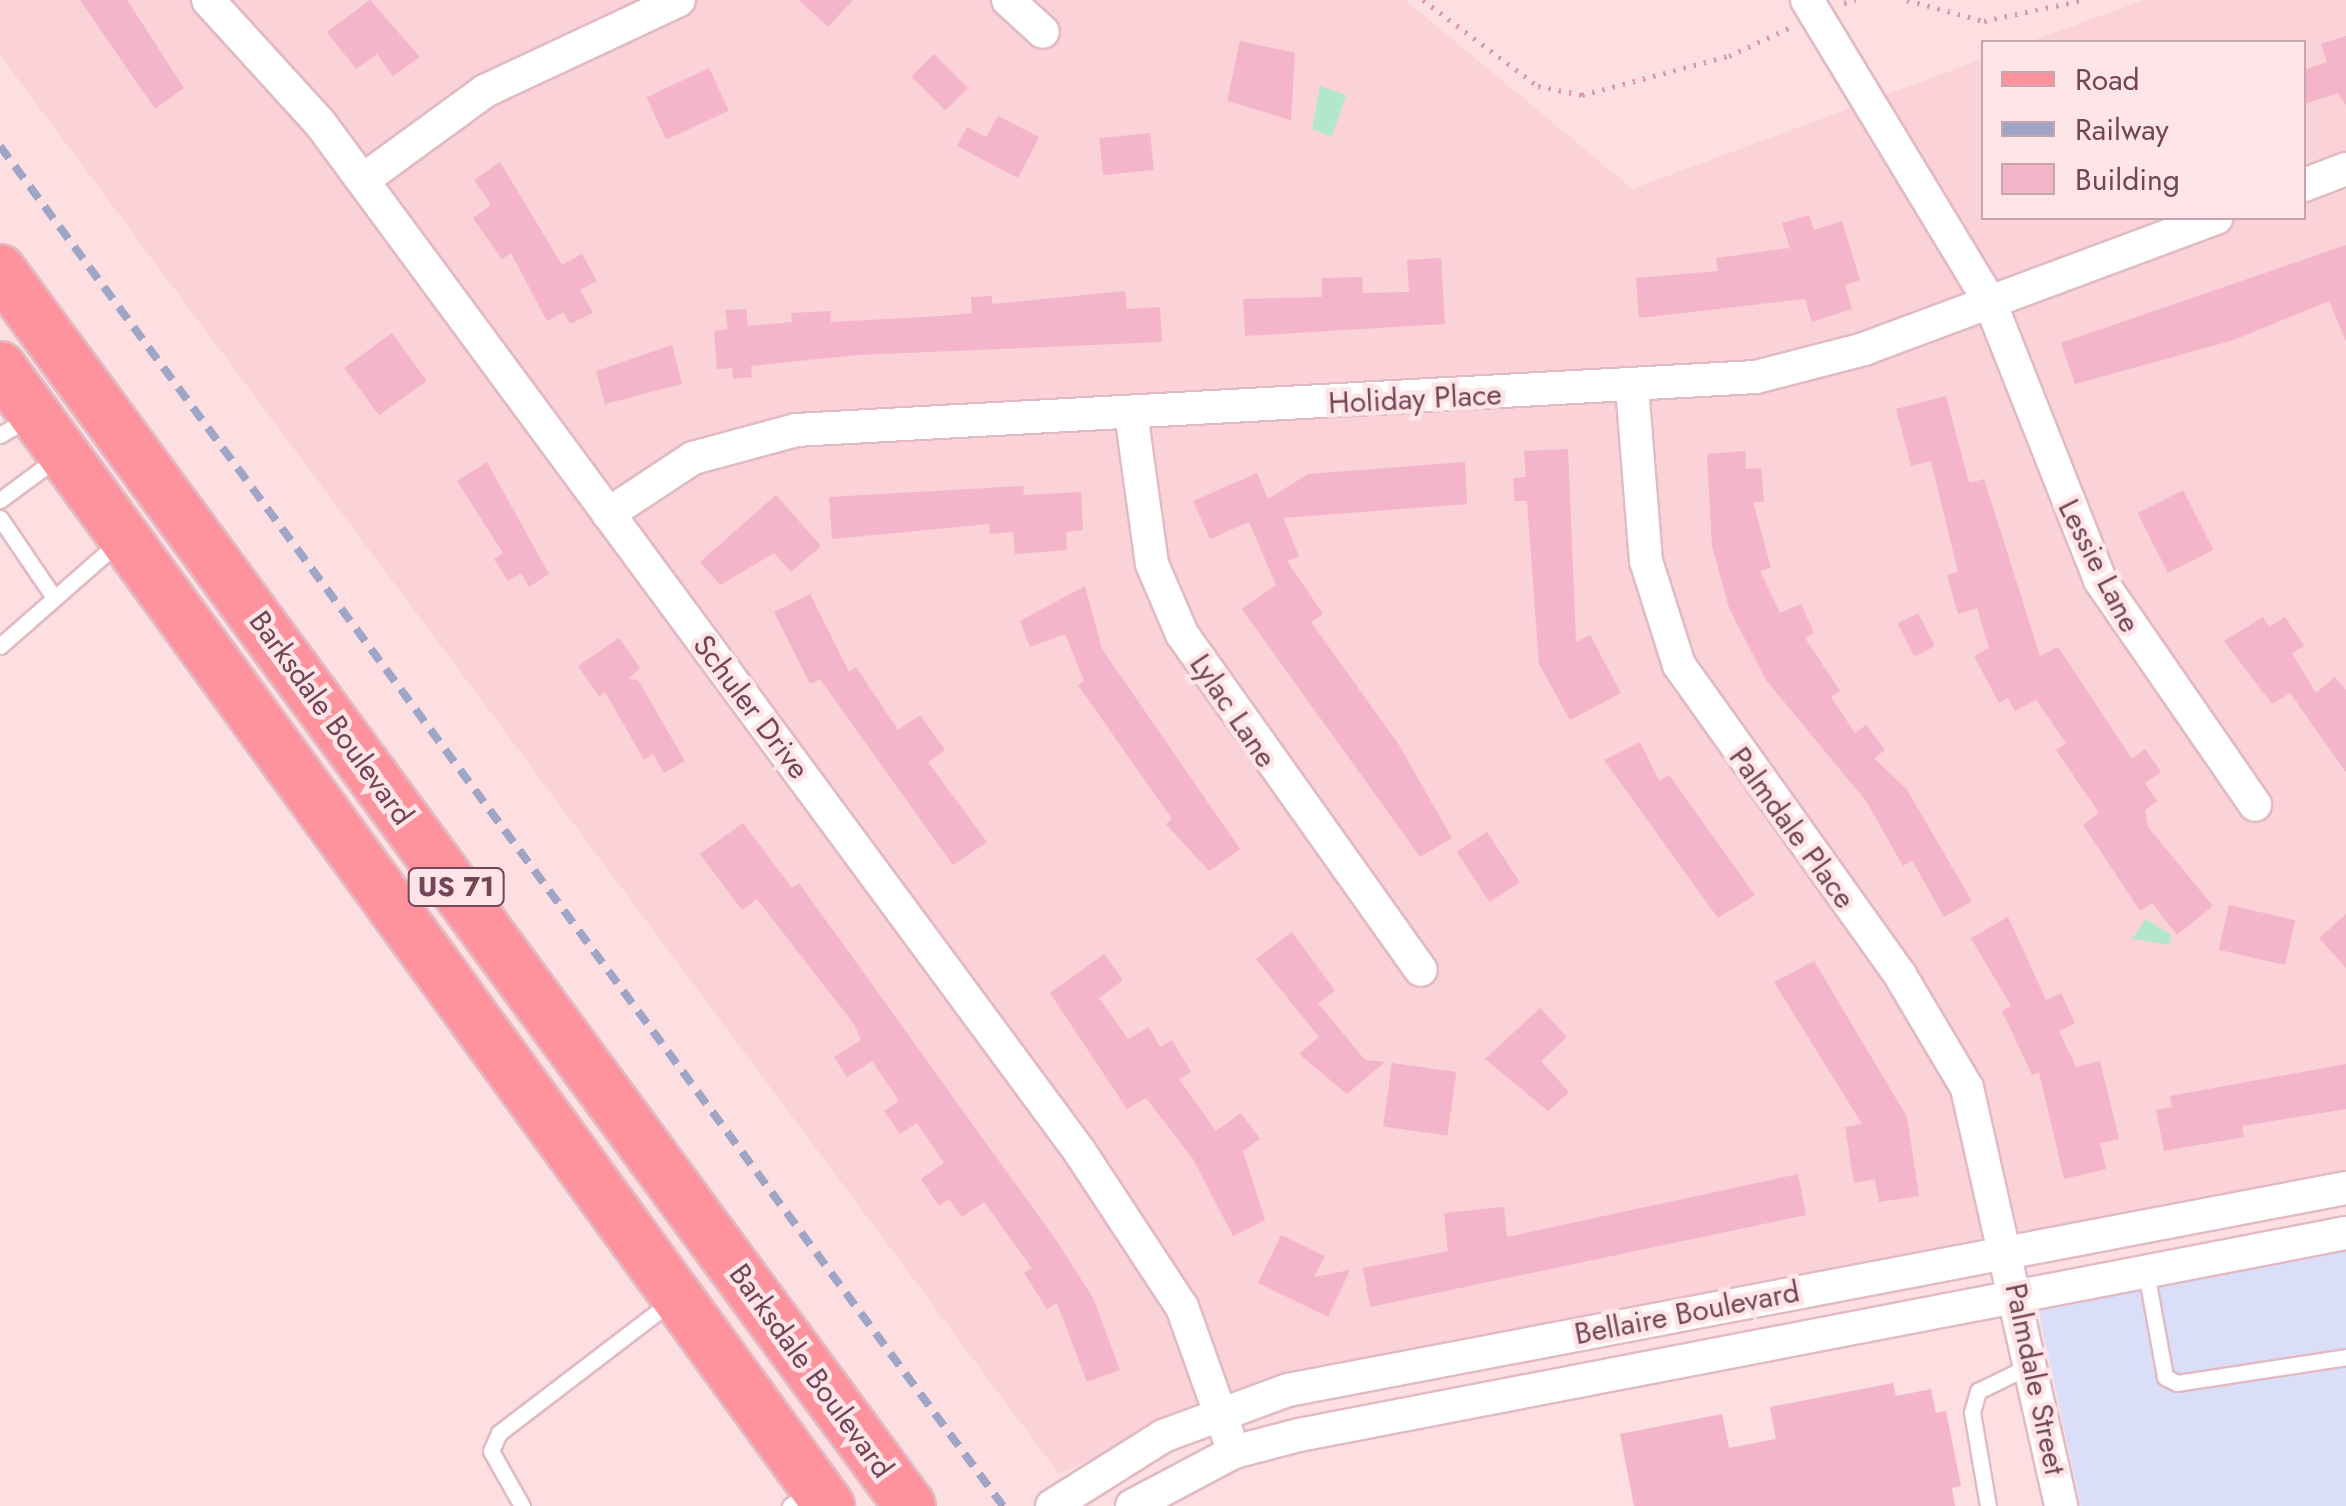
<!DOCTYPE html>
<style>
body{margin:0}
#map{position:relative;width:2346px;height:1506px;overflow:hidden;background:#fddee1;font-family:Jost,sans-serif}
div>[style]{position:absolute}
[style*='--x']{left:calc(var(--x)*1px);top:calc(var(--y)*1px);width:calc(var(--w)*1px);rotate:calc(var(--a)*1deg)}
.residential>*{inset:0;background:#fad2d8}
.education>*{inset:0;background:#dbdef9}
.water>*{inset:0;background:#b2e7c9}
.building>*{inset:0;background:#f4b4c9;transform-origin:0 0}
.path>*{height:5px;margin-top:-2.5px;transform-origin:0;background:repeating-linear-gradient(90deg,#d898ad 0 2.5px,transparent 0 10.5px)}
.roads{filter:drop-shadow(2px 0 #e1bac4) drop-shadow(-2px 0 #e1bac4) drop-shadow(0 2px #e1bac4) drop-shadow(0 -2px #e1bac4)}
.lane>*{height:15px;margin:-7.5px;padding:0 7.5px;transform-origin:7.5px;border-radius:7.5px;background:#fff}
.street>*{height:32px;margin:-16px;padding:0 16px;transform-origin:16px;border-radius:16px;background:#fff}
.primary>*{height:50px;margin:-25px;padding:0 25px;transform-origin:25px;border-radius:25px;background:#ff939d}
.rail>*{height:8px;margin-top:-4px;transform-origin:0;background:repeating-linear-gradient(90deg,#9ea5c6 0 15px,transparent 0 25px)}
span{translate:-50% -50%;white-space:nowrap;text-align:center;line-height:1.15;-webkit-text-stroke:9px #ffe5e8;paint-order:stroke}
.shield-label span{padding:2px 8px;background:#ffe5e8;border:2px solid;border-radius:8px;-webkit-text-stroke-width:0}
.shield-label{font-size:28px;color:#744556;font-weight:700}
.street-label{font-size:30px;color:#744556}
.legend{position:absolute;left:1981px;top:40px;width:325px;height:180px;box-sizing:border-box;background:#ffe5e8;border:2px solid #c7a5ae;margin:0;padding:12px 18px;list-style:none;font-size:30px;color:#744556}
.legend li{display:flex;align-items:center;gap:20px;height:50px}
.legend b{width:50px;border:2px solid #c7a5ae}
</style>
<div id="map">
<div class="residential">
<div style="clip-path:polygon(0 0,1405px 0,1632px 189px,1983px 59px,1984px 218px,2304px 218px,2304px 42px,2029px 42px,2144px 0,2346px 0,2346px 1173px,1265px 1380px,1059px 1474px,0 55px)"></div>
</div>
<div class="education">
<div style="clip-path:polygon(2346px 1238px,2346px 1506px,2081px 1506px,2036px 1299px)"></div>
</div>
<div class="water">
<div style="clip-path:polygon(1320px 86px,1346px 95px,1332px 137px,1312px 129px)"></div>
<div style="clip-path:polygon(2146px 919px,2171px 935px,2169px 945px,2132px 939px)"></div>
</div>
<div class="building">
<div style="clip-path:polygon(80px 0,127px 0,184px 88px,155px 109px)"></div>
<div style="clip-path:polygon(370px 0,420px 57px,393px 76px,377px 54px,356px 69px,327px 32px)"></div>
<div style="clip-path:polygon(799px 0,853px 0,828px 27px)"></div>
<div style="clip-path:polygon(2346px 36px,2346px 105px,2338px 93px,2304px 104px,2304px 70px,2327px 62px,2321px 44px)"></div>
<div style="clip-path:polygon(1240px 41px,1295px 53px,1291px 120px,1227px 101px)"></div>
<div style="left:934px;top:54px;width:48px;height:32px;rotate:45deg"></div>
<div style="left:709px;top:68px;width:47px;height:69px;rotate:65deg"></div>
<div style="clip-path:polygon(998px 116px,1039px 137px,1018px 178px,957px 146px,967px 127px,986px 137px)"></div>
<div style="left:1150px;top:133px;width:37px;height:51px;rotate:84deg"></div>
<div style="clip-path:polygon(500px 162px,562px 265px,582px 254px,597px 281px,580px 290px,593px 313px,570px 324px,564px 312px,547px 321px,511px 253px,502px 259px,473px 218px,491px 205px,474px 180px)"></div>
<div style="clip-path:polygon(1809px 215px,1814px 230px,1842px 221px,1860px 280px,1845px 285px,1852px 309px,1812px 322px,1805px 299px,1639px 318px,1636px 278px,1718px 271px,1716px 258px,1790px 248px,1782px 223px)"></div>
<div style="clip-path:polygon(2346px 245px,2346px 341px,2329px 301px,2234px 340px,2075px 384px,2061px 343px)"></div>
<div style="clip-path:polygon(1441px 258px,1445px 324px,1245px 336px,1243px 299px,1322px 297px,1322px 278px,1362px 277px,1363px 293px,1409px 292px,1407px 260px)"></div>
<div style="clip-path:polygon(1125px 291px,1127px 309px,1160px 307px,1162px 342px,857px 355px,751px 366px,752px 377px,733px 379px,732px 368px,717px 369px,714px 331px,728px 329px,725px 310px,746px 309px,748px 326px,792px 322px,791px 313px,830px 311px,831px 322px,942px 316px,972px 313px,971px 297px,992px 296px,992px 304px)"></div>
<div style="left:392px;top:333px;width:59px;height:59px;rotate:54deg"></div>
<div style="clip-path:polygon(672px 345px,682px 384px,605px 404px,596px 371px)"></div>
<div style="clip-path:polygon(1946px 396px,1969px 483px,1984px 479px,2040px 656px,2058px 647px,2132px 759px,2145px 749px,2161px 772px,2145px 783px,2157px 801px,2145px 810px,2148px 827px,2213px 906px,2177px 935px,2152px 903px,2140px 911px,2083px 825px,2099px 813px,2056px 750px,2066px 743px,2036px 700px,2015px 711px,2008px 698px,1999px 703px,1974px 656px,1989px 648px,1977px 608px,1958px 614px,1947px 575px,1958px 572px,1931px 461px,1911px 466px,1896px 409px)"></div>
<div style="clip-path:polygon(1568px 449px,1576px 642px,1590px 635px,1621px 693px,1570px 720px,1539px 664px,1527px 501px,1515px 501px,1513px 478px,1526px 477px,1524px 451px)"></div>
<div style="clip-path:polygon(1745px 451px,1746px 469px,1761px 468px,1764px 502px,1753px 502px,1771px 568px,1760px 571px,1780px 613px,1801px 604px,1814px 633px,1805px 638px,1840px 691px,1831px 697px,1855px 733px,1866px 725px,1885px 750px,1874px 758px,1907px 790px,1972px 901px,1944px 917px,1912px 860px,1903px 866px,1866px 801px,1766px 680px,1729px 608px,1712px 546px,1707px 454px)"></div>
<div style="clip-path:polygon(487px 462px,549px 574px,529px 587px,521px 573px,508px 581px,494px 559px,503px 553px,457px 481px)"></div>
<div style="clip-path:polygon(1465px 462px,1467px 504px,1283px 518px,1299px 556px,1287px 561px,1323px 614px,1311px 622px,1399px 745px,1452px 838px,1420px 857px,1242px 609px,1276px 585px,1249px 522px,1210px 539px,1193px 501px,1257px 473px,1268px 499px,1308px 474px)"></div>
<div style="clip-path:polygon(1023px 486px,1024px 495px,1081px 492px,1083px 530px,1066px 532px,1067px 550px,1015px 554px,1013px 532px,990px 534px,989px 524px,832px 539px,829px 497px)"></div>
<div style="left:2183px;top:490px;width:67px;height:51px;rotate:63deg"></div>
<div style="clip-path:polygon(776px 495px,821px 546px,791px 572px,774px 553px,720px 585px,700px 562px)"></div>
<div style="clip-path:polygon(1085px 586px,1102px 649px,1240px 849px,1209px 871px,1166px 824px,1172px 819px,1078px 685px,1084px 681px,1065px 634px,1030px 647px,1020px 621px)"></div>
<div style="clip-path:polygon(810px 594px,849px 672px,856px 667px,898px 730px,920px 715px,945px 750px,928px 762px,987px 842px,953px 865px,820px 679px,810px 684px,774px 612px)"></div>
<div style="left:1918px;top:613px;width:37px;height:23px;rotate:63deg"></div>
<div style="clip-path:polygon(2263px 617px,2269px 627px,2285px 617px,2304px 646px,2292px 653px,2316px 693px,2335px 677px,2346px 690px,2346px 772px,2290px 693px,2272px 704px,2224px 641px)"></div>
<div style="clip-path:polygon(619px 638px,640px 668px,628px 679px,638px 680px,685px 761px,664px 773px,653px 754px,644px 760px,605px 692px,599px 696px,578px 666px)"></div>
<div style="clip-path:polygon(1640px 742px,1659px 781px,1669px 775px,1755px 895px,1718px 918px,1604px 760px)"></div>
<div style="clip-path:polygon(743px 823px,792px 888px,799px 883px,1058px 1243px,1093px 1298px,1120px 1370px,1087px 1382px,1057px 1303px,1047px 1309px,1024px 1273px,1032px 1268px,984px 1202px,962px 1217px,949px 1199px,939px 1206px,921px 1179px,944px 1163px,917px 1123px,900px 1134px,884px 1111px,899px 1101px,872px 1061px,847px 1077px,834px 1057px,861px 1040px,854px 1024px,757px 899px,742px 910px,700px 854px)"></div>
<div style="left:1487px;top:832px;width:60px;height:36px;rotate:57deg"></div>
<div style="left:2229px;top:905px;width:68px;height:46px;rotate:13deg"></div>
<div style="clip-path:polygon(2346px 914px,2346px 968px,2319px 938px)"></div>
<div style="clip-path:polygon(2008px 917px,2046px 1000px,2061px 993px,2075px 1023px,2059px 1031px,2076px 1067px,2100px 1061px,2119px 1139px,2100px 1143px,2106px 1169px,2064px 1179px,2039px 1072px,2032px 1075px,2002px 1011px,2011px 1006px,1971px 938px)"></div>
<div style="clip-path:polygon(1292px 932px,1335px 991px,1318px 1003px,1365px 1060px,1385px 1062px,1347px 1094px,1299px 1054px,1319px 1037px,1256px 959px)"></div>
<div style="clip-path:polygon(1104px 954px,1123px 980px,1099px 998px,1128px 1039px,1149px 1027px,1160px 1047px,1172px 1040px,1191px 1072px,1179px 1079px,1216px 1131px,1241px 1113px,1260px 1139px,1243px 1151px,1265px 1220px,1233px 1236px,1193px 1159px,1146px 1098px,1127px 1109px,1050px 993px)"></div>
<div style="clip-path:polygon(1814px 961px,1907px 1117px,1919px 1196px,1879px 1202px,1875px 1179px,1854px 1183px,1845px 1127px,1862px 1124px,1774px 982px)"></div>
<div style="clip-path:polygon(1540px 1008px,1567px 1037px,1541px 1061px,1569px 1092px,1548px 1111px,1485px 1059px)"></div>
<div style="left:1392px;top:1063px;width:65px;height:64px;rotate:8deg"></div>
<div style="clip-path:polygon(2346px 1064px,2346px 1109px,2242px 1126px,2244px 1137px,2164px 1151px,2156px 1110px,2172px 1107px,2170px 1096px)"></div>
<div style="clip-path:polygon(1798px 1174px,1806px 1215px,1370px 1307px,1363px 1268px,1448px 1251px,1444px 1213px,1504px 1207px,1507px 1237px)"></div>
<div style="clip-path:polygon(1281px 1235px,1325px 1256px,1314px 1277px,1350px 1270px,1328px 1317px,1258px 1283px)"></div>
<div style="clip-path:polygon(1893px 1383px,1896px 1396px,1931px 1389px,1936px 1413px,1946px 1411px,1961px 1486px,1952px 1488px,1955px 1506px,1634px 1506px,1620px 1434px,1722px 1414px,1729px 1448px,1776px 1439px,1770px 1407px)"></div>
</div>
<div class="path">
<div style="--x:1423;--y:0;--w:144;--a:36.8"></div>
<div style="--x:1538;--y:86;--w:45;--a:11.6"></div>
<div style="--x:1582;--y:95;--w:152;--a:-14.9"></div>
<div style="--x:1729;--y:56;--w:66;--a:-25"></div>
<div style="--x:1907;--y:0;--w:80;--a:15.3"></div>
<div style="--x:1984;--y:21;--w:101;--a:-12"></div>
<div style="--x:1844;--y:3;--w:12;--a:-14"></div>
</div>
<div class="roads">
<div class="lane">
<div style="--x:0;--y:435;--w:35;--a:-31"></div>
<div style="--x:0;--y:500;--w:71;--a:-36.4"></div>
<div style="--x:0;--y:518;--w:94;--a:55.8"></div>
<div style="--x:0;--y:646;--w:158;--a:-41.2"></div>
<div style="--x:2146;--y:1272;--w:107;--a:79.7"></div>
<div style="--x:2165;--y:1377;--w:13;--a:27"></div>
<div style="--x:2177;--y:1383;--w:171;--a:-8.7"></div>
<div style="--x:522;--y:1506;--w:63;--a:-119.4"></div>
<div style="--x:491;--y:1451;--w:20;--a:-66"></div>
<div style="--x:499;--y:1433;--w:219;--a:-37.4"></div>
<div style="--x:790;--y:1506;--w:27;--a:-36"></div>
<div style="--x:1988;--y:1506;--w:95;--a:-99.7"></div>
<div style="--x:1972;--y:1412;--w:22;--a:-74"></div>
<div style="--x:1978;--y:1391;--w:57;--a:-26.1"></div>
</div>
<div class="street">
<div style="--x:208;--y:0;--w:166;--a:47.7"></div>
<div style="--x:320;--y:123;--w:1279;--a:53.55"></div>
<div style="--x:1080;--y:1152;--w:186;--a:56.7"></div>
<div style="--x:1182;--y:1307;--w:154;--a:70.3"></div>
<div style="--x:1008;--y:0;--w:47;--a:42.4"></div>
<div style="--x:1807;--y:0;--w:353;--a:58.8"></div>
<div style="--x:1990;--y:302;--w:299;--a:68.4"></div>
<div style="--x:2100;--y:580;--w:273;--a:55.4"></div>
<div style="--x:363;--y:180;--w:151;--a:-36.1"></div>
<div style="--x:485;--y:91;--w:214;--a:-25.1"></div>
<div style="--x:2304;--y:185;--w:45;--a:-20.9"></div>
<div style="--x:1632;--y:387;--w:175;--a:85.4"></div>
<div style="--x:1646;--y:561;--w:109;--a:72.4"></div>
<div style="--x:1679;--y:665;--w:381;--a:54.5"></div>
<div style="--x:1900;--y:975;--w:131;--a:59.3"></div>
<div style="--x:1967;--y:1088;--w:428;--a:77.3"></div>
<div style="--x:1131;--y:413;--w:152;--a:82.1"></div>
<div style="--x:1152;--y:564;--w:76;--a:66.8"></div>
<div style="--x:1182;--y:634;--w:412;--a:54.6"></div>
<div style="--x:608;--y:514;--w:102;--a:-33.4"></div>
<div style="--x:693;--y:458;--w:107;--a:-15.2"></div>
<div style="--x:796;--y:430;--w:961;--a:-3.16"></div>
<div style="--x:1756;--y:377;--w:112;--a:-14.5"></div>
<div style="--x:1864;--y:349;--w:376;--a:-20.4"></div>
<div style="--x:1052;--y:1506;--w:131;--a:-32.2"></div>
<div style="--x:1163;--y:1436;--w:133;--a:-20.2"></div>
<div style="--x:1288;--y:1390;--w:1077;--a:-10.81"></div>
<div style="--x:1132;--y:1506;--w:115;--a:-27.9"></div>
<div style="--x:1234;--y:1452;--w:67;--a:-14.7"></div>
<div style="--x:1299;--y:1435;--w:1066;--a:-10.92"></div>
</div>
<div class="primary">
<div style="--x:0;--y:270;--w:1535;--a:53.64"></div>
<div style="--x:0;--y:367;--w:1409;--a:53.95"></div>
</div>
</div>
<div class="rail">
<div style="--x:0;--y:146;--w:1690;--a:53.59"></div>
</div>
<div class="shield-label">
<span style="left:456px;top:887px">US 71</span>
</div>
<div class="street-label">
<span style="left:1415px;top:399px;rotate:-3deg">Holiday Place</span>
<span style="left:2099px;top:566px;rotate:63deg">Lessie Lane</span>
<span style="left:751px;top:707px;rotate:53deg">Schuler Drive</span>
<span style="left:1233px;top:711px;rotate:56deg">Lylac Lane</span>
<span style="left:331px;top:718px;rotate:54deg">Barksdale Boulevard</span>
<span style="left:1792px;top:828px;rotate:54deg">Palmdale Place</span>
<span style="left:1687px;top:1313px;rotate:-11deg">Bellaire Boulevard</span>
<span style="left:811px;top:1371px;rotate:54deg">Barksdale Boulevard</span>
<span style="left:2035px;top:1379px;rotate:78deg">Palmdale Street</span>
</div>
<ul class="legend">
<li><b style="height:12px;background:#ff939d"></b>Road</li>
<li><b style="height:12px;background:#9ea5c6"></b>Railway</li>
<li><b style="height:28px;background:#f4b4c9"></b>Building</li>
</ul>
</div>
